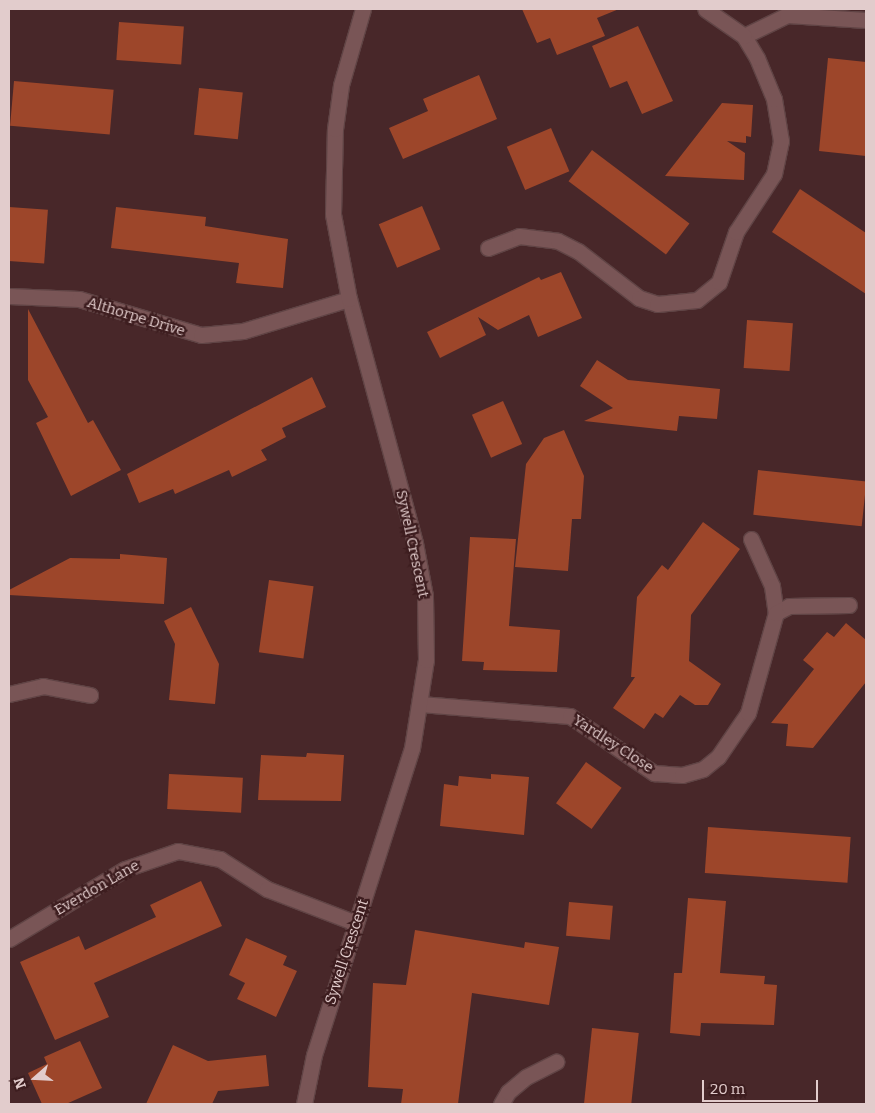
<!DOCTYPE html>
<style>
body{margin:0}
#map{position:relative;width:875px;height:1113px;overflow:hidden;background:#482729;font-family:Bitter,serif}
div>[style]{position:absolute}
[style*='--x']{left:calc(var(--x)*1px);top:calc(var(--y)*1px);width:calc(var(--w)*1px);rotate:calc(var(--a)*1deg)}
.building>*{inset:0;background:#9d462a;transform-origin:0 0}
.roads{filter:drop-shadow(1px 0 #604445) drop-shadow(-1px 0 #604445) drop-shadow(0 1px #604445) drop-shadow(0 -1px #604445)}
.street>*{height:15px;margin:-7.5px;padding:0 7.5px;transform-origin:7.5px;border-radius:7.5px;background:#795556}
span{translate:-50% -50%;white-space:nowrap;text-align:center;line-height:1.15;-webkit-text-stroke:4.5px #3d1d1f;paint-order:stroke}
.street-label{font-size:15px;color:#e2cccc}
.frame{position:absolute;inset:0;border:10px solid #e2cccc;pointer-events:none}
.north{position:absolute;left:10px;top:1053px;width:50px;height:50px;-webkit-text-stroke:4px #3d1d1f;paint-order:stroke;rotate:251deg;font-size:14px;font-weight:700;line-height:20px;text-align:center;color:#e2cccc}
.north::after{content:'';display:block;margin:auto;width:18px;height:22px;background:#e2cccc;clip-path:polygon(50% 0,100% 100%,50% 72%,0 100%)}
.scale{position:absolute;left:702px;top:1080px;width:116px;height:22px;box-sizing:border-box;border:2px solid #e2cccc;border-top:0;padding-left:6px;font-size:15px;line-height:18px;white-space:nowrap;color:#e2cccc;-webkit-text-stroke:4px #3d1d1f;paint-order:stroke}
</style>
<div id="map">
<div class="building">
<div style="clip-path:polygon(522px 9px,619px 9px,597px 18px,605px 36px,557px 55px,550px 38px,537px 43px)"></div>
<div style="left:119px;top:22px;width:65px;height:38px;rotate:4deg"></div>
<div style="clip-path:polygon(638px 26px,673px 101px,642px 114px,627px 81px,610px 88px,592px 46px)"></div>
<div style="clip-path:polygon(828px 58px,866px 62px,866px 156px,819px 151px)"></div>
<div style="clip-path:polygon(479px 75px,497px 119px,403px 159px,389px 128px,428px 111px,423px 99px)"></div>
<div style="left:14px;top:81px;width:100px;height:45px;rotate:5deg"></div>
<div style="left:199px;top:88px;width:44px;height:47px;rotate:6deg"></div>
<div style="clip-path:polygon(722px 103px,753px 105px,751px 137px,746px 136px,746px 143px,727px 141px,745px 153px,744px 180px,665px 176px)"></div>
<div style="left:551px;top:128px;width:47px;height:48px;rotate:67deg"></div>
<div style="left:592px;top:150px;width:122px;height:39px;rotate:37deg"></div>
<div style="clip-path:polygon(800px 189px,866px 233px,866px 294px,772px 232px)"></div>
<div style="left:422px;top:206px;width:47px;height:47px;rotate:67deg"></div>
<div style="left:9px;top:207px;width:39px;height:54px;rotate:4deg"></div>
<div style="clip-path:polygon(116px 207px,206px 217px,205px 226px,288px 239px,283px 288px,236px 283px,239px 263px,111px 248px)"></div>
<div style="clip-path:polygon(561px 272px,582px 318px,538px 337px,529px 315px,498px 330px,478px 317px,486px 335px,440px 358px,427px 332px,539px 277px,541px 280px)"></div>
<div style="clip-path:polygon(28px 309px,88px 423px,93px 420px,121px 470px,71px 496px,36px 423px,48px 417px,28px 380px)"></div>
<div style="left:747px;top:320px;width:46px;height:48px;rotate:4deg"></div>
<div style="clip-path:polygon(597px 360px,628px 380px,720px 389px,717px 419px,679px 416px,677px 431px,584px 421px,613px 408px,580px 386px)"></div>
<div style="clip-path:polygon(312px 377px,326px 407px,282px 428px,286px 437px,261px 450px,267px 460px,232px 477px,229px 470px,175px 494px,173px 489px,139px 503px,127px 474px)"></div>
<div style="left:503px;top:401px;width:47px;height:34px;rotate:66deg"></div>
<div style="clip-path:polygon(564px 430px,584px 476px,581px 519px,572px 519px,568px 571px,515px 567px,526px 464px,544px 438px)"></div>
<div style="left:758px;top:470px;width:109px;height:45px;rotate:6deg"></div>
<div style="clip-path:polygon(703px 522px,740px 549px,691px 615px,689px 661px,721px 684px,708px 705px,695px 705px,680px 695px,663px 718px,655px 713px,644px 729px,613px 708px,635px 677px,631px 677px,637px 597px,662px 565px,668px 570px)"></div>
<div style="clip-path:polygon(470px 537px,516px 539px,509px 626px,560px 630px,557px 672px,483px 670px,484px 662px,462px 661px)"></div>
<div style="clip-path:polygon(120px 554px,167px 558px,164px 604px,9px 595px,9px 590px,70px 558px,120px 559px)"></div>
<div style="left:269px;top:580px;width:45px;height:73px;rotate:8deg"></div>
<div style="clip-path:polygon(191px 607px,219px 664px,215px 704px,169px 700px,175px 644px,164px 621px)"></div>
<div style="clip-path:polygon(846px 623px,866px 640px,866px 682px,813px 748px,786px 746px,788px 724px,771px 723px,814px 669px,803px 660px,827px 632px,834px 637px)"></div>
<div style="clip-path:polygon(307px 753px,344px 755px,341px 801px,258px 800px,261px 755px,306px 757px)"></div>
<div style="left:586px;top:762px;width:44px;height:51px;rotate:36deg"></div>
<div style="left:169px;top:774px;width:74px;height:35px;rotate:3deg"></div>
<div style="clip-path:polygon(491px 774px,529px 777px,524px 835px,440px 826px,444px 784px,458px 786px,459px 776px,491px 779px)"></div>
<div style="left:708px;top:827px;width:143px;height:46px;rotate:4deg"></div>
<div style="clip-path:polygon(201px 881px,222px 926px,94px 983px,109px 1017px,55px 1040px,20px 962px,79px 936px,85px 950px,156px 917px,150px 905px)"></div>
<div style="clip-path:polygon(688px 898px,726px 901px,720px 973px,765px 976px,764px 984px,777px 985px,774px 1025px,701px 1023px,700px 1036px,670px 1033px,674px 973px,682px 973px)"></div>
<div style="left:569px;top:902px;width:44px;height:34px;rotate:5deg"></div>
<div style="clip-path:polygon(415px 930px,524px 948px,525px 942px,559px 947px,549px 1005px,472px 993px,458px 1104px,401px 1104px,403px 1089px,368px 1087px,373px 983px,406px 985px)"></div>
<div style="clip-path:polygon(246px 938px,287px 956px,283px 965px,297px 971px,276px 1017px,237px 999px,245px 983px,229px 975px)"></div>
<div style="left:592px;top:1028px;width:47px;height:76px;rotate:6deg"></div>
<div style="clip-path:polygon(80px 1041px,102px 1088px,66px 1104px,42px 1104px,28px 1073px,47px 1064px,44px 1057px)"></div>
<div style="clip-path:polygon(173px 1045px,208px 1061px,266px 1055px,269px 1086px,218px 1091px,212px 1104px,146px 1104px)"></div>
</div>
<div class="roads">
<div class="street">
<div style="--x:744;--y:36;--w:48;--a:-26"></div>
<div style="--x:787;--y:15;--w:79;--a:3.6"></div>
<div style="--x:488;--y:248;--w:33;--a:-21"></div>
<div style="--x:519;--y:236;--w:39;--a:7"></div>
<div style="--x:558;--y:241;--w:22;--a:27"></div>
<div style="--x:578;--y:251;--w:77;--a:37.6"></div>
<div style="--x:639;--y:298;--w:19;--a:18"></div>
<div style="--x:657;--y:304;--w:40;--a:-5.7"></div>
<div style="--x:697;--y:300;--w:28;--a:-39"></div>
<div style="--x:719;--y:282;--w:53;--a:-71.2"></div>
<div style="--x:736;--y:232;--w:69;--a:-56.8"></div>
<div style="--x:774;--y:174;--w:34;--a:-78"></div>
<div style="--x:781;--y:141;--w:43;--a:-99.5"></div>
<div style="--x:774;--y:99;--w:44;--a:-112.5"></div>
<div style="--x:757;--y:58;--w:26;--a:-121"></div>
<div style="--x:744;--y:36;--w:47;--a:-145.3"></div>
<div style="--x:9;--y:296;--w:70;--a:2.5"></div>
<div style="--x:79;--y:299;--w:127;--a:16.4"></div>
<div style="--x:201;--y:335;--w:42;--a:-5.4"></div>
<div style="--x:243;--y:331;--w:111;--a:-16.8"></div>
<div style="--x:751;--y:539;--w:51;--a:65.9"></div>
<div style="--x:772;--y:586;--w:27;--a:82"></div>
<div style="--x:9;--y:694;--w:35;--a:-13"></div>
<div style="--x:43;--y:686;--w:48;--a:10.8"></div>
<div style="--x:420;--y:704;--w:150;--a:4.6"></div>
<div style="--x:570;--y:716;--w:102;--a:34.2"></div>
<div style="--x:654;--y:773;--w:28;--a:4"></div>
<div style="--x:682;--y:775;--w:22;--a:-16"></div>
<div style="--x:703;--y:769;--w:19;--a:-39"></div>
<div style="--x:718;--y:757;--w:53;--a:-55.7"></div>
<div style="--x:748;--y:713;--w:104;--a:-74.4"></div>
<div style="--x:776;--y:613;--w:15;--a:-28"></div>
<div style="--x:789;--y:606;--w:60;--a:-1"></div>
<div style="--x:9;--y:939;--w:135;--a:-31.1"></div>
<div style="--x:125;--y:869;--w:56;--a:-18.8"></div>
<div style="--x:178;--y:851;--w:43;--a:10.8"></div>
<div style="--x:220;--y:859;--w:56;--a:32.6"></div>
<div style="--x:267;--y:889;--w:95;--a:20.9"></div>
<div style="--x:304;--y:1104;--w:50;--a:-78.5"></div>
<div style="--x:314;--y:1055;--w:322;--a:-72.3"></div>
<div style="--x:412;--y:748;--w:89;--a:-81"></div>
<div style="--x:426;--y:660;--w:64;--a:-90.9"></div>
<div style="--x:425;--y:596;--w:54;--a:-100.7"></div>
<div style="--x:415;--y:543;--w:253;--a:-105.1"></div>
<div style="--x:349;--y:299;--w:86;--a:-100.7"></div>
<div style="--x:333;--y:214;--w:85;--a:-88.7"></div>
<div style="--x:335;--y:129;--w:44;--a:-82.2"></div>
<div style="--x:341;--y:85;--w:79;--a:-73.9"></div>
<div style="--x:501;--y:1104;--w:14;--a:-60"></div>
<div style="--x:508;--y:1092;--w:23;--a:-40"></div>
<div style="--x:526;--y:1077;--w:34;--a:-27"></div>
</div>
</div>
<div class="street-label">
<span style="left:136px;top:317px;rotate:17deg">Althorpe Drive</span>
<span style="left:412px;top:544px;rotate:78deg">Sywell Crescent</span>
<span style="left:613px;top:744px;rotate:33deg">Yardley Close</span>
<span style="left:97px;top:888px;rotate:-30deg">Everdon Lane</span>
<span style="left:347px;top:952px;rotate:-72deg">Sywell Crescent</span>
</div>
<div class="frame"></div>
<div class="north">N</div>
<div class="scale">20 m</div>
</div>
